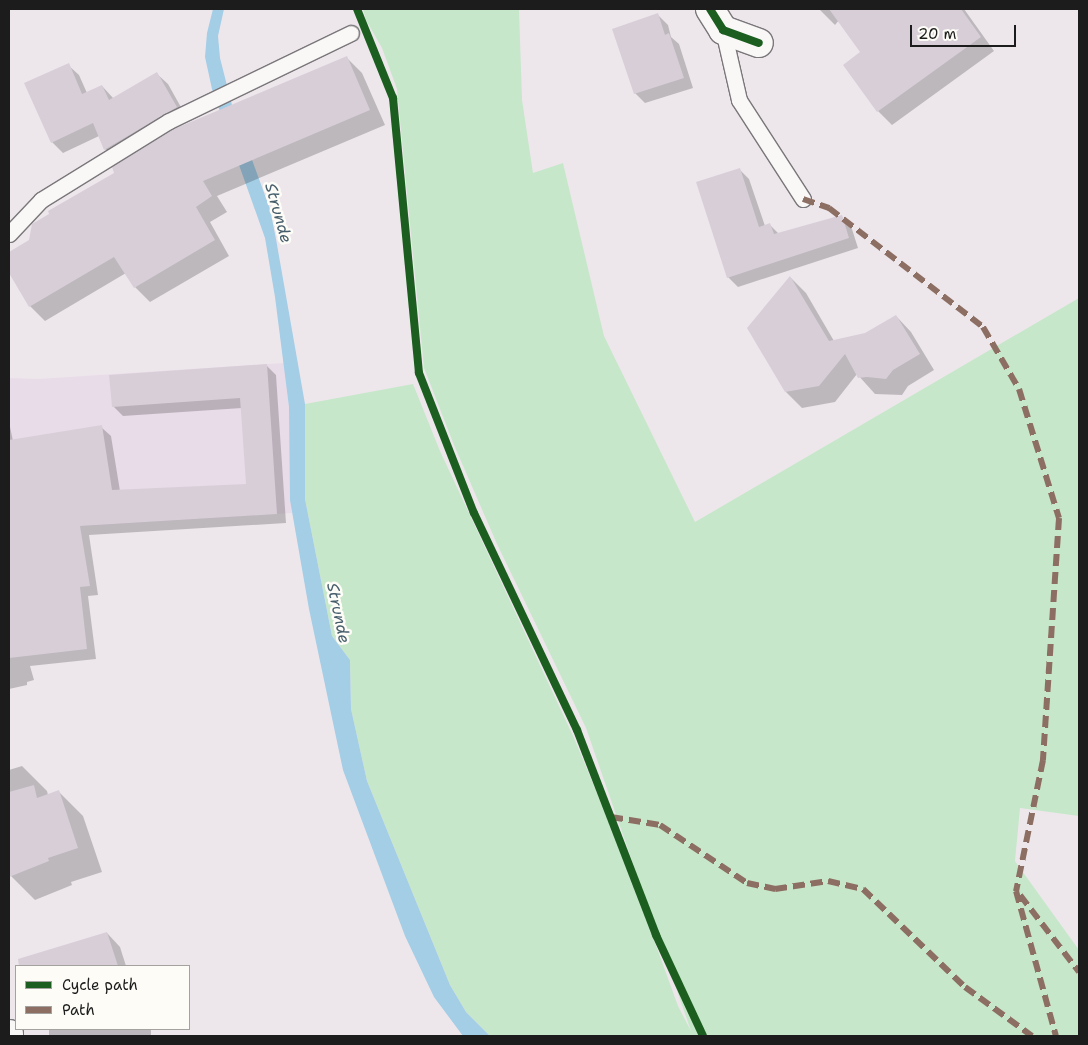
<!DOCTYPE html>
<style>
body{margin:0}
#map{position:relative;width:1088px;height:1045px;overflow:hidden;background:#ede7ec;font-family:"Shantell Sans",sans-serif}
div>[style]{position:absolute}
[style*='--x']{left:calc(var(--x)*1px);top:calc(var(--y)*1px);width:calc(var(--w)*1px);rotate:calc(var(--a)*1deg)}
.built>*{inset:0;background:#e9dce9}
.green>*{inset:0;background:#c7e7ca}
.water>*{inset:0;background:#a4cde6}
.shadow>*{inset:0;background:#0003;transform-origin:0 0}
.building>*{inset:0;background:#d8ced8}
.roads{filter:drop-shadow(1px 0 #7a777a) drop-shadow(-1px 0 #7a777a) drop-shadow(0 1px #7a777a) drop-shadow(0 -1px #7a777a)}
.lane>*{height:15px;margin:-7.5px;padding:0 7.5px;transform-origin:7.5px;border-radius:7.5px;background:#f9f8f7}
.street>*{height:28px;margin:-14px;padding:0 14px;transform-origin:14px;border-radius:14px;background:#f9f8f7}
.secondary>*{height:28px;margin:-14px;padding:0 14px;transform-origin:14px;border-radius:14px;background:#f9f8f7}
.quiet>*{height:6px;margin-top:-3px;transform-origin:0;background:repeating-linear-gradient(90deg,#8d6e63 0 12px,transparent 0 18px)}
.cycleway>*{height:8px;margin:-4px;padding:0 4px;transform-origin:4px;border-radius:4px;background:#1b5e20}
span{translate:-50% -50%;white-space:nowrap;text-align:center;line-height:1.15;-webkit-text-stroke:5px #fdfcf7;paint-order:stroke}
.water-label{font-size:16px;color:#465e6c;font-style:italic}
.frame{position:absolute;inset:0;border:10px solid #1c1c1c;pointer-events:none}
.legend{position:absolute;left:15px;top:965px;width:175px;height:65px;box-sizing:border-box;background:#fdfcf7;border:1px solid #a3a29f;margin:0;padding:6px 9px;list-style:none;font-size:15px;color:#1c1c1c}
.legend li{display:flex;align-items:center;gap:10px;height:25px}
.legend b{width:25px;border:1px solid #a3a29f}
.scale{position:absolute;left:910px;top:25px;width:106px;height:22px;box-sizing:border-box;border:2px solid #1c1c1c;border-top:0;padding-left:6px;font-size:15px;line-height:18px;white-space:nowrap;color:#1c1c1c;-webkit-text-stroke:4px #fdfcf7;paint-order:stroke}
</style>
<div id="map">
<div class="built">
<div style="clip-path:polygon(284px 363px,289px 407px,292px 513px,67px 527px,9px 534px,9px 378px,38px 379px)"></div>
</div>
<div class="green">
<div style="clip-path:polygon(363px 9px,519px 9px,522px 100px,533px 173px,563px 163px,604px 336px,695px 522px,1079px 298px,1079px 816px,1020px 808px,1015px 861px,1079px 950px,1079px 1036px,490px 1036px,466px 1012px,450px 985px,367px 781px,351px 709px,350px 660px,332px 636px,305px 499px,305px 404px,413px 384px,440px 451px,574px 738px,625px 860px,678px 1006px,691px 1031px,586px 728px,497px 544px,454px 445px,424px 368px,397px 89px,382px 48px,366px 20px)"></div>
</div>
<div class="water">
<div style="clip-path:polygon(213px 9px,224px 9px,218px 36px,220px 58px,232px 105px,270px 209px,276px 239px,305px 404px,305px 499px,332px 636px,350px 660px,351px 709px,367px 781px,450px 985px,466px 1012px,490px 1036px,463px 1036px,434px 997px,405px 936px,343px 770px,309px 609px,290px 500px,289px 407px,275px 297px,265px 238px,212px 89px,205px 57px,207px 33px)"></div>
</div>
<div class="shadow">
<div style="clip-path:polygon(819px 9px,869px 9px,869px 22px,887px 9px,964px 9px,994px 51px,892px 125px,878px 111px,845px 65px,862px 53px,839px 20px,835px 25px)"></div>
<div style="clip-path:polygon(658px 15px,668px 25px,671px 37px,679px 44px,693px 88px,645px 103px,635px 93px)"></div>
<div style="clip-path:polygon(347px 58px,362px 73px,385px 125px,217px 196px,227px 212px,210px 222px,229px 256px,150px 302px,135px 287px,126px 273px,45px 321px,30px 306px)"></div>
<div style="clip-path:polygon(68px 65px,79px 75px,87px 93px,102px 86px,114px 99px,157px 74px,168px 84px,187px 118px,116px 160px,105px 149px,99px 136px,63px 153px,52px 142px)"></div>
<div style="clip-path:polygon(739px 169px,749px 179px,765px 226px,770px 225px,779px 234px,841px 216px,851px 226px,858px 248px,738px 287px,728px 277px)"></div>
<div style="clip-path:polygon(791px 278px,806px 293px,834px 341px,866px 335px,896px 316px,911px 332px,934px 370px,908px 386px,902px 395px,875px 394px,857px 374px,835px 402px,802px 408px,786px 392px)"></div>
<div style="clip-path:polygon(267px 366px,276px 375px,286px 523px,89px 535px,98px 595px,88px 596px,96px 659px,30px 666px,34px 680px,27px 682px,27px 685px,9px 689px,9px 630px,54px 619px,21px 570px,9px 509px,9px 422px,13px 441px,101px 427px,111px 436px,120px 491px,248px 485px,242px 408px,123px 416px,113px 406px)"></div>
<div style="clip-path:polygon(22px 766px,47px 791px,48px 795px,59px 792px,83px 816px,102px 872px,71px 882px,72px 885px,35px 900px,11px 876px,9px 870px,9px 770px)"></div>
<div style="clip-path:polygon(107px 933px,120px 947px,126px 966px,30px 966px,27px 958px)"></div>
<div style="left:49px;top:1029px;width:102px;height:7px"></div>
</div>
<div class="building">
<div style="clip-path:polygon(829px 9px,961px 9px,981px 37px,877px 112px,843px 65px,860px 52px)"></div>
<div style="clip-path:polygon(658px 13px,665px 35px,669px 33px,684px 78px,634px 94px,612px 29px)"></div>
<div style="clip-path:polygon(347px 56px,370px 110px,203px 181px,212px 196px,196px 207px,215px 240px,134px 288px,114px 257px,29px 307px,9px 273px,9px 252px,29px 240px,32px 224px,49px 214px,48px 211px,114px 173px,112px 167px,174px 129px)"></div>
<div style="clip-path:polygon(69px 63px,82px 94px,102px 85px,109px 100px,157px 72px,177px 107px,104px 150px,93px 123px,51px 143px,24px 83px)"></div>
<div style="clip-path:polygon(740px 168px,759px 227px,770px 223px,774px 234px,842px 215px,849px 238px,727px 278px,696px 182px)"></div>
<div style="clip-path:polygon(790px 276px,829px 341px,865px 333px,896px 315px,920px 354px,893px 370px,886px 379px,867px 377px,858px 378px,845px 354px,819px 386px,785px 392px,747px 328px)"></div>
<div style="clip-path:polygon(267px 364px,277px 514px,80px 526px,90px 586px,80px 587px,87px 649px,9px 658px,9px 440px,102px 425px,112px 490px,246px 484px,240px 398px,112px 407px,109px 375px)"></div>
<div style="clip-path:polygon(34px 785px,37px 798px,59px 790px,78px 848px,48px 858px,49px 861px,9px 877px,9px 792px)"></div>
<div style="clip-path:polygon(107px 932px,118px 966px,19px 966px,18px 959px)"></div>
</div>
<div class="roads">
<div class="lane">
<div style="--x:723;--y:30;--w:72;--a:77.1"></div>
<div style="--x:739;--y:100;--w:118;--a:57.1"></div>
<div style="--x:9;--y:234;--w:47;--a:-46.7"></div>
<div style="--x:41;--y:200;--w:150;--a:-31.7"></div>
<div style="--x:169;--y:121;--w:202;--a:-25.8"></div>
</div>
<div class="street">
<div style="--x:710;--y:9;--w:25;--a:58"></div>
<div style="--x:723;--y:30;--w:38;--a:20"></div>
</div>
<div class="secondary">
<div style="--x:9;--y:1034;--w:2;--a:90"></div>
</div>
</div>
<div class="quiet">
<div style="--x:803;--y:199;--w:28;--a:19"></div>
<div style="--x:829;--y:208;--w:195;--a:37.7"></div>
<div style="--x:983;--y:327;--w:72;--a:59.9"></div>
<div style="--x:1019;--y:389;--w:135;--a:72.8"></div>
<div style="--x:1059;--y:518;--w:243;--a:93.8"></div>
<div style="--x:1043;--y:760;--w:134;--a:101.6"></div>
<div style="--x:1016;--y:891;--w:150;--a:74.6"></div>
<div style="--x:611;--y:817;--w:50;--a:9.3"></div>
<div style="--x:660;--y:825;--w:105;--a:33.7"></div>
<div style="--x:747;--y:883;--w:29;--a:12"></div>
<div style="--x:775;--y:889;--w:54;--a:-8.6"></div>
<div style="--x:828;--y:881;--w:36;--a:13"></div>
<div style="--x:863;--y:889;--w:141;--a:43.9"></div>
<div style="--x:965;--y:987;--w:83;--a:36.2"></div>
<div style="--x:1020;--y:895;--w:97;--a:52.5"></div>
</div>
<div class="cycleway">
<div style="--x:357;--y:9;--w:96;--a:68"></div>
<div style="--x:393;--y:98;--w:276;--a:84.6"></div>
<div style="--x:419;--y:373;--w:150;--a:68.6"></div>
<div style="--x:474;--y:513;--w:240;--a:64.6"></div>
<div style="--x:577;--y:730;--w:220;--a:68.9"></div>
<div style="--x:656;--y:935;--w:111;--a:65"></div>
<div style="--x:710;--y:9;--w:25;--a:58"></div>
<div style="--x:723;--y:30;--w:38;--a:20"></div>
</div>
<div class="water-label">
<span style="left:278px;top:213px;rotate:74deg">Strunde</span>
<span style="left:338px;top:613px;rotate:78deg">Strunde</span>
</div>
<div class="frame"></div>
<ul class="legend">
<li><b style="height:6px;background:#1b5e20"></b>Cycle path</li>
<li><b style="height:6px;background:#8d6e63"></b>Path</li>
</ul>
<div class="scale">20 m</div>
</div>
